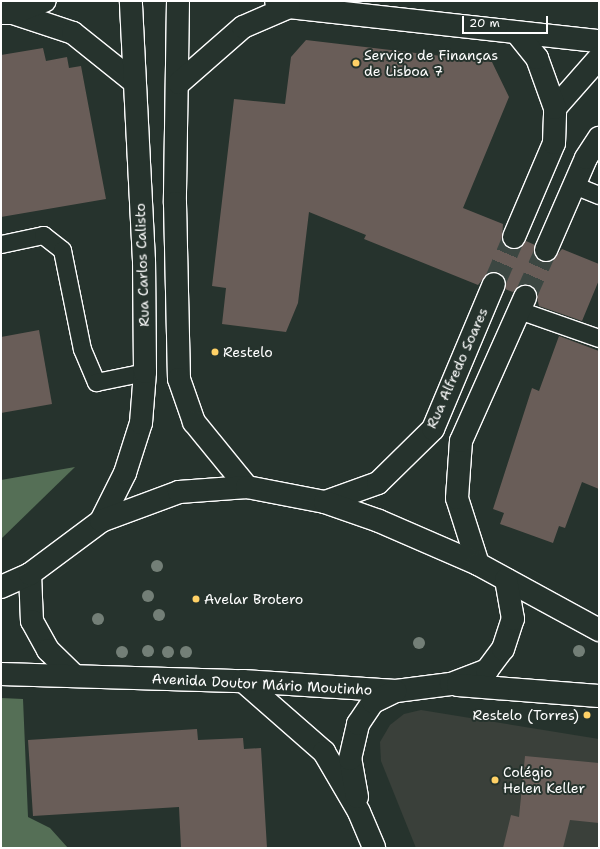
<!DOCTYPE html>
<meta charset="utf-8">
<style>
body{margin:0}
#map{position:relative;width:600px;height:849px;overflow:hidden;background:#26332d;font-family:"Shantell Sans",sans-serif}
div>[style]{position:absolute}
[style*='--x']{left:calc(var(--x)*1px);top:calc(var(--y)*1px);width:calc(var(--w)*1px);rotate:calc(var(--a)*1deg)}
.built>*{inset:0;background:#3a403a}
.green>*{inset:0;background:#556f56}
.building>*{inset:0;background:#695d58}
.street-tunnel>*{height:22px;margin-top:-11px;transform-origin:0;background:repeating-linear-gradient(90deg,#3c4742 0 22px,transparent 0 33px)}
.roads{filter:drop-shadow(1px 0 #fff) drop-shadow(-1px 0 #fff) drop-shadow(0 1px #fff) drop-shadow(0 -1px #fff)}
.lane>*{height:17px;margin:-8.5px;padding:0 8.5px;transform-origin:8.5px;border-radius:8.5px;background:#26332d}
.street>*{height:22px;margin:-11px;padding:0 11px;transform-origin:11px;border-radius:11px;background:#26332d}
.trees>*{width:12px;height:12px;margin:-6px;border-radius:50%;background:#737f77}
.dots>*{width:11px;height:11px;translate:-50% -50%;box-sizing:border-box;border:2px solid #26332d;border-radius:50%}
span{translate:-50% -50%;white-space:nowrap;text-align:center;line-height:1.15;-webkit-text-stroke:4px #26332d;paint-order:stroke}
.poi-label{font-size:14px;color:#fff}
.left{translate:0 -50%;text-align:left}
.right{translate:-100% -50%;text-align:right}
.street-label{font-size:14px;color:#fff}
.frame{position:absolute;inset:0;border:2px solid #fff;pointer-events:none}
.scale{position:absolute;left:462px;top:16px;width:86px;height:18px;box-sizing:border-box;border:2px solid #fff;border-top:0;padding-left:5px;font-size:12px;line-height:14px;white-space:nowrap;color:#fff;-webkit-text-stroke:3px #26332d;paint-order:stroke}
</style>
<div id="map">
<div class="built">
<div style="clip-path:polygon(421px 710px,599px 739px,599px 848px,416px 848px,381px 761px,380px 742px,390px 725px,404px 714px)"></div>
</div>
<div class="green">
<div style="clip-path:polygon(75px 467px,1px 539px,1px 480px)"></div>
<div style="clip-path:polygon(1px 698px,23px 699px,28px 817px,50px 828px,68px 848px,1px 848px)"></div>
</div>
<div class="building">
<div style="clip-path:polygon(306px 40px,492px 62px,509px 97px,463px 208px,503px 224px,502px 239px,509px 249px,521px 247px,526px 241px,535px 245px,536px 257px,541px 262px,553px 260px,562px 249px,599px 264px,599px 280px,582px 321px,539px 306px,535px 290px,530px 285px,518px 287px,513px 292px,505px 289px,504px 277px,498px 272px,487px 274px,478px 285px,364px 239px,366px 235px,309px 212px,298px 303px,286px 332px,222px 324px,226px 288px,212px 286px,234px 99px,285px 104px,291px 57px)"></div>
<div style="clip-path:polygon(43px 48px,46px 61px,67px 57px,69px 68px,81px 66px,106px 199px,1px 217px,1px 55px)"></div>
<div style="clip-path:polygon(39px 330px,52px 404px,1px 413px,1px 337px)"></div>
<div style="clip-path:polygon(559px 336px,599px 351px,599px 489px,582px 482px,565px 528px,559px 526px,553px 543px,500px 524px,504px 513px,493px 509px,532px 388px,539px 391px)"></div>
<div style="clip-path:polygon(197px 729px,198px 740px,243px 738px,244px 749px,261px 748px,267px 848px,181px 848px,179px 807px,33px 816px,28px 740px)"></div>
<div style="clip-path:polygon(525px 756px,599px 763px,599px 823px,570px 820px,563px 848px,503px 848px,511px 815px,519px 817px)"></div>
</div>
<div class="street-tunnel">
<div style="--x:494;--y:284;--w:51;--a:-66.9"></div>
<div style="--x:525;--y:297;--w:51;--a:-65.9"></div>
</div>
<div class="roads">
<div class="lane">
<div style="--x:574;--y:185;--w:27;--a:22"></div>
<div style="--x:1;--y:244;--w:43;--a:-12.1"></div>
<div style="--x:43;--y:235;--w:24;--a:38"></div>
<div style="--x:62;--y:250;--w:101;--a:78.6"></div>
<div style="--x:82;--y:349;--w:36;--a:67"></div>
<div style="--x:96;--y:382;--w:50;--a:-11.5"></div>
<div style="--x:519;--y:310;--w:85;--a:19.3"></div>
</div>
<div class="street">
<div style="--x:178;--y:1;--w:202;--a:90.9"></div>
<div style="--x:175;--y:203;--w:176;--a:88.7"></div>
<div style="--x:179;--y:379;--w:46;--a:70.8"></div>
<div style="--x:194;--y:422;--w:84;--a:50.8"></div>
<div style="--x:276;--y:1;--w:14;--a:25"></div>
<div style="--x:289;--y:7;--w:312;--a:6.3"></div>
<div style="--x:1;--y:13;--w:12;--a:0"></div>
<div style="--x:13;--y:13;--w:63;--a:18.4"></div>
<div style="--x:73;--y:33;--w:77;--a:38.7"></div>
<div style="--x:13;--y:13;--w:34;--a:-21"></div>
<div style="--x:179;--y:83;--w:85;--a:-41.2"></div>
<div style="--x:243;--y:27;--w:50;--a:-23.5"></div>
<div style="--x:555;--y:108;--w:67;--a:-48.7"></div>
<div style="--x:514;--y:237;--w:102;--a:-66.9"></div>
<div style="--x:554;--y:143;--w:35;--a:-88"></div>
<div style="--x:555;--y:108;--w:53;--a:-109.8"></div>
<div style="--x:537;--y:58;--w:32;--a:-129"></div>
<div style="--x:546;--y:250;--w:100;--a:-66.5"></div>
<div style="--x:586;--y:158;--w:24;--a:-57"></div>
<div style="--x:325;--y:502;--w:56;--a:-19.7"></div>
<div style="--x:378;--y:483;--w:77;--a:-44.5"></div>
<div style="--x:433;--y:429;--w:157;--a:-67.2"></div>
<div style="--x:101;--y:521;--w:54;--a:-63.4"></div>
<div style="--x:125;--y:473;--w:52;--a:-72.3"></div>
<div style="--x:141;--y:423;--w:51;--a:-85.5"></div>
<div style="--x:145;--y:372;--w:111;--a:-90.5"></div>
<div style="--x:144;--y:261;--w:260;--a:-92.9"></div>
<div style="--x:478;--y:564;--w:69;--a:-107.7"></div>
<div style="--x:457;--y:498;--w:57;--a:-86"></div>
<div style="--x:461;--y:441;--w:158;--a:-66"></div>
<div style="--x:30;--y:574;--w:47;--a:87.6"></div>
<div style="--x:32;--y:621;--w:33;--a:61"></div>
<div style="--x:48;--y:650;--w:35;--a:44"></div>
<div style="--x:1;--y:587;--w:32;--a:-24"></div>
<div style="--x:30;--y:574;--w:89;--a:-36.7"></div>
<div style="--x:101;--y:521;--w:83;--a:-20.4"></div>
<div style="--x:179;--y:492;--w:68;--a:-4.2"></div>
<div style="--x:247;--y:487;--w:79;--a:10.9"></div>
<div style="--x:325;--y:502;--w:57;--a:19.4"></div>
<div style="--x:379;--y:521;--w:108;--a:23.5"></div>
<div style="--x:478;--y:564;--w:138;--a:28.6"></div>
<div style="--x:1;--y:674;--w:242;--a:1.7"></div>
<div style="--x:243;--y:681;--w:153;--a:3.7"></div>
<div style="--x:396;--y:691;--w:55;--a:-7.3"></div>
<div style="--x:451;--y:684;--w:39;--a:-21"></div>
<div style="--x:487;--y:670;--w:26;--a:-53"></div>
<div style="--x:503;--y:649;--w:32;--a:-72"></div>
<div style="--x:513;--y:619;--w:40;--a:-100"></div>
<div style="--x:243;--y:681;--w:108;--a:41.2"></div>
<div style="--x:324;--y:752;--w:69;--a:59.7"></div>
<div style="--x:359;--y:812;--w:39;--a:67"></div>
<div style="--x:458;--y:685;--w:141;--a:4.5"></div>
<div style="--x:357;--y:797;--w:39;--a:-100"></div>
<div style="--x:350;--y:759;--w:36;--a:-77"></div>
<div style="--x:358;--y:724;--w:27;--a:-56"></div>
<div style="--x:373;--y:702;--w:25;--a:-26"></div>
</div>
</div>
<div class="trees">
<div style="left:157px;top:566px"></div>
<div style="left:148px;top:596px"></div>
<div style="left:159px;top:615px"></div>
<div style="left:98px;top:619px"></div>
<div style="left:419px;top:643px"></div>
<div style="left:148px;top:651px"></div>
<div style="left:579px;top:651px"></div>
<div style="left:122px;top:652px"></div>
<div style="left:168px;top:652px"></div>
<div style="left:186px;top:652px"></div>
</div>
<div class="dots">
<div style="left:356px;top:63px;background:#ffd166"></div>
<div style="left:215px;top:352px;background:#ffd166"></div>
<div style="left:196px;top:599px;background:#ffd166"></div>
<div style="left:587px;top:715px;background:#ffd166"></div>
<div style="left:495px;top:780px;background:#ffd166"></div>
</div>
<div class="poi-label">
<span class="left" style="left:364px;top:63px">Serviço de Finanças<br>de Lisboa 7</span>
<span class="left" style="left:223px;top:352px">Restelo</span>
<span class="left" style="left:204px;top:599px">Avelar Brotero</span>
<span class="right" style="left:579px;top:715px">Restelo (Torres)</span>
<span class="left" style="left:503px;top:780px">Colégio<br>Helen Keller</span>
</div>
<div class="street-label">
<span style="left:142px;top:265px;rotate:-92deg">Rua Carlos Calisto</span>
<span style="left:457px;top:368px;rotate:-66deg">Rua Alfredo Soares</span>
<span style="left:262px;top:684px;rotate:3deg">Avenida Doutor Mário Moutinho</span>
</div>
<div class="frame"></div>
<div class="scale">20 m</div>
</div>
